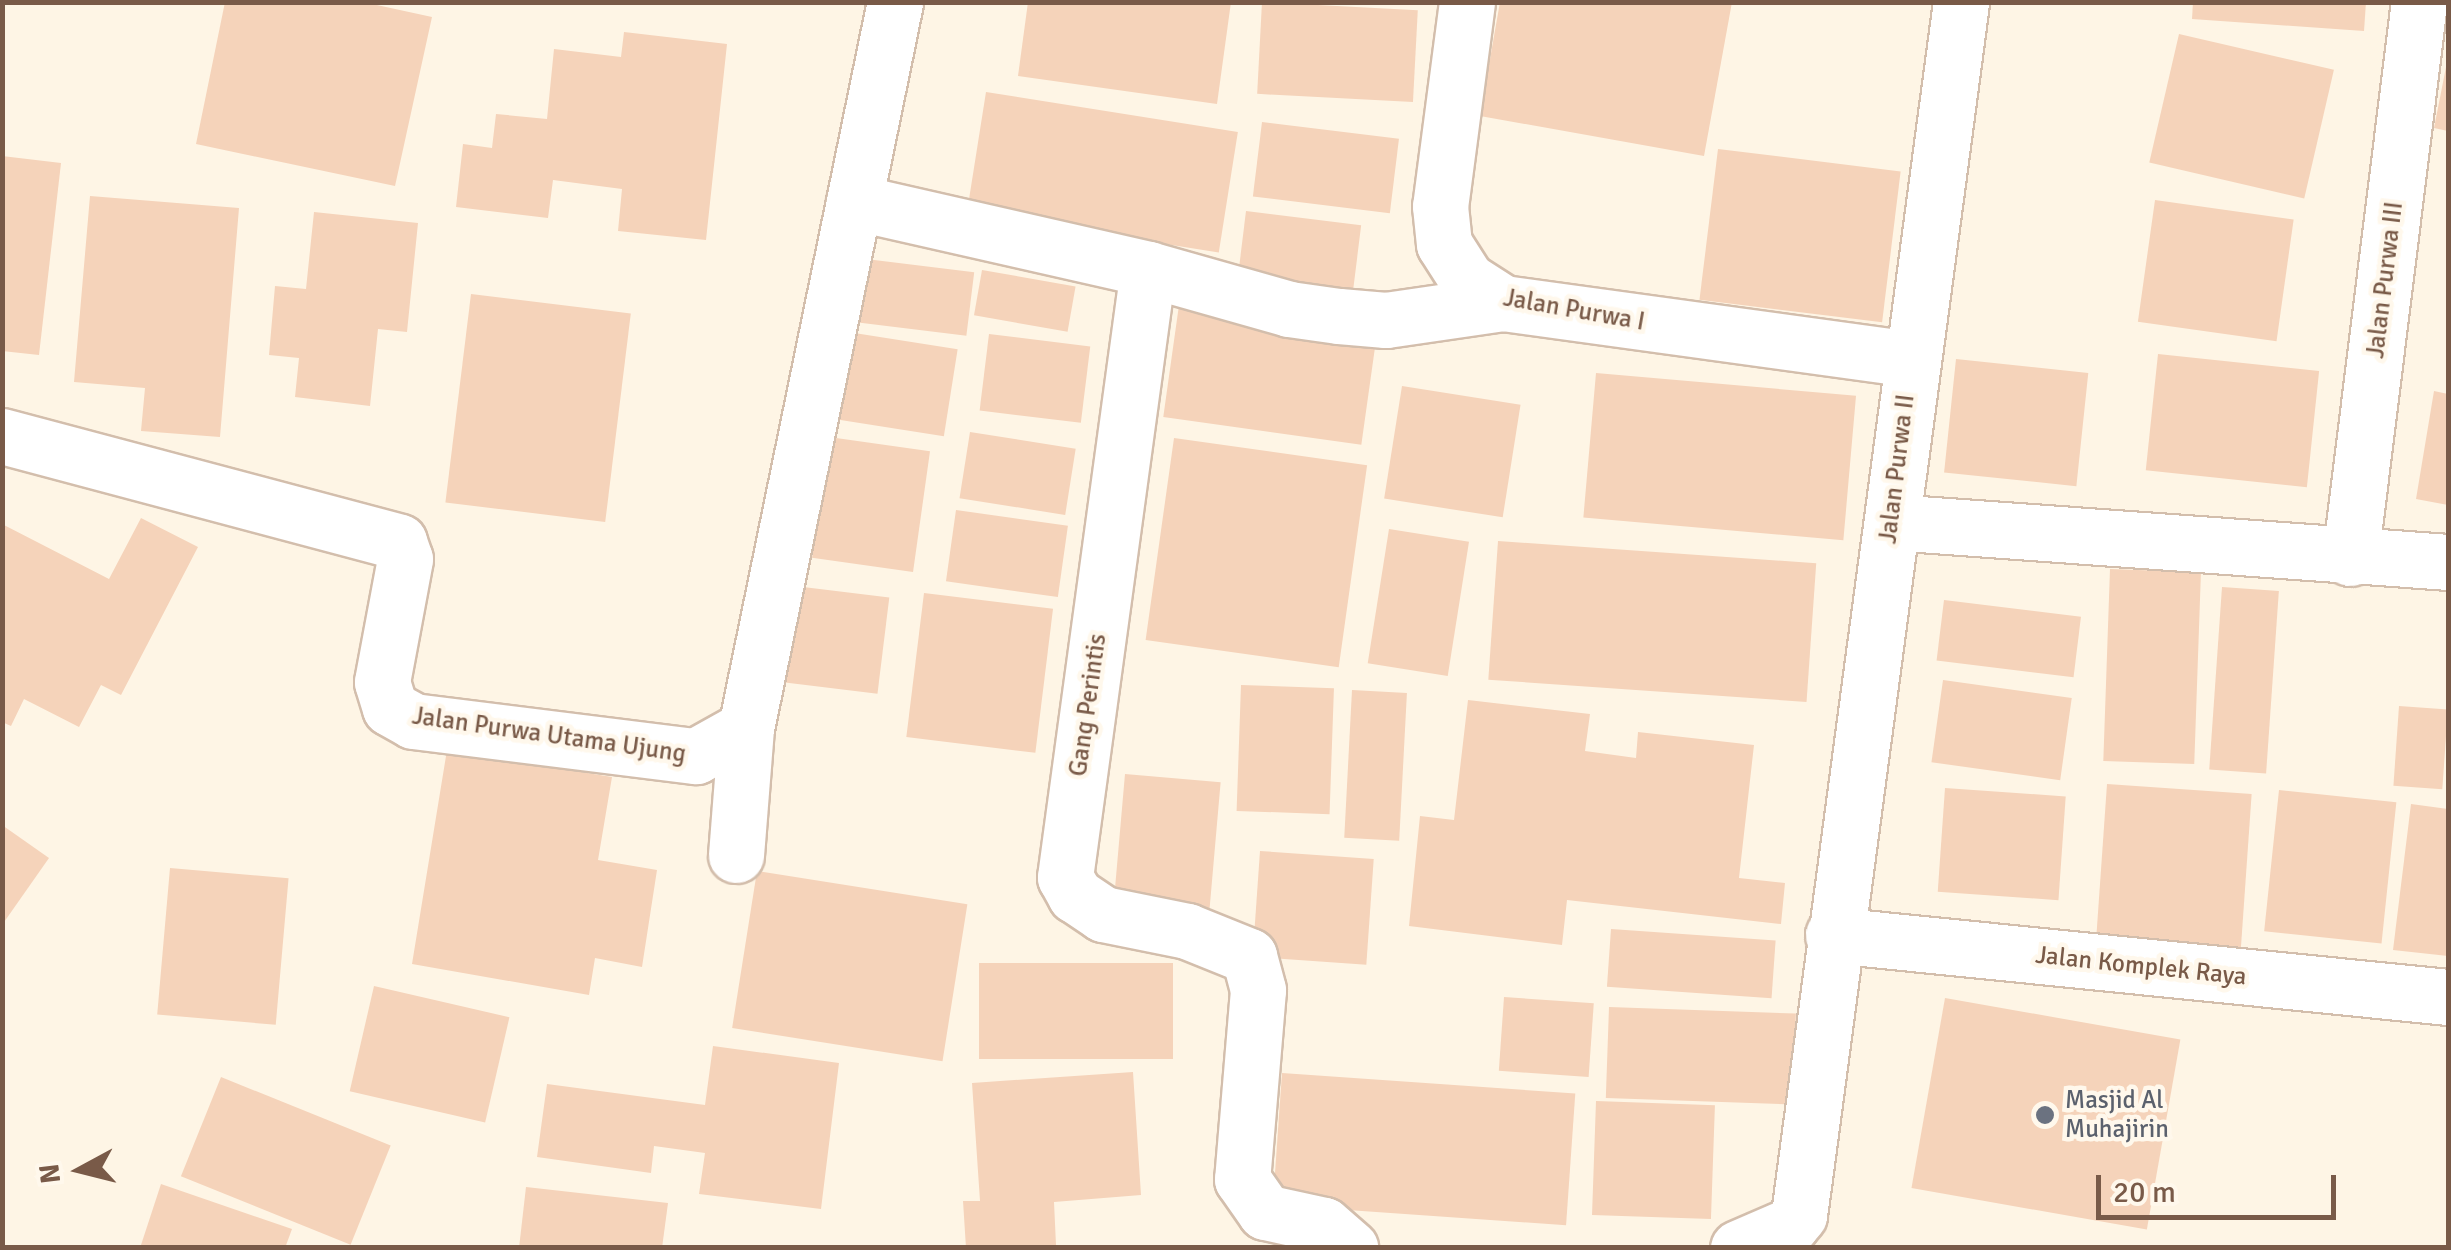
<!DOCTYPE html>
<style>
body{margin:0}
#map{position:relative;width:2451px;height:1250px;overflow:hidden;background:#fef5e5;font-family:Signika,sans-serif}
div>[style]{position:absolute}
[style*='--x']{left:calc(var(--x)*1px);top:calc(var(--y)*1px);width:calc(var(--w)*1px);rotate:calc(var(--a)*1deg)}
.building>*{inset:0;background:#f5d3ba;transform-origin:0 0}
.roads{filter:drop-shadow(2px 0 #d3beac) drop-shadow(-2px 0 #d3beac) drop-shadow(0 2px #d3beac) drop-shadow(0 -2px #d3beac)}
.street>*{height:55px;margin:-27.5px;padding:0 27.5px;transform-origin:27.5px;border-radius:27.5px;background:#fff}
.dots>*{width:28px;height:28px;translate:-50% -50%;box-sizing:border-box;border:5px solid #fff8ec;border-radius:50%}
span{translate:-50% -50%;white-space:nowrap;text-align:center;line-height:1.15;-webkit-text-stroke:9px #fff8ec;paint-order:stroke}
.street-label{font-size:25px;color:#795a48}
.worship-label{font-size:25px;color:#5b616d}
.left{translate:0 -50%;text-align:left}
.frame{position:absolute;inset:0;border:5px solid #795a48;pointer-events:none}
.north{position:absolute;left:30px;top:1120px;width:100px;height:100px;-webkit-text-stroke:8px #fff8ec;paint-order:stroke;rotate:263deg;font-size:28px;font-weight:700;line-height:40px;text-align:center;color:#795a48}
.north::after{content:'';display:block;margin:auto;width:35px;height:45px;background:#795a48;clip-path:polygon(50% 0,100% 100%,50% 72%,0 100%)}
.scale{position:absolute;left:2096px;top:1175px;width:240px;height:45px;box-sizing:border-box;border:5px solid #795a48;border-top:0;padding-left:12px;font-size:30px;line-height:35px;white-space:nowrap;color:#795a48;-webkit-text-stroke:8px #fff8ec;paint-order:stroke}
</style>
<div id="map">
<div class="building">
<div style="clip-path:polygon(225px 2px,363px 2px,432px 17px,395px 186px,196px 144px)"></div>
<div style="clip-path:polygon(1028px 2px,1231px 2px,1217px 104px,1018px 76px)"></div>
<div style="left:1262px;top:2px;width:156px;height:92px;rotate:3deg"></div>
<div style="clip-path:polygon(1500px 2px,1732px 2px,1704px 156px,1480px 116px)"></div>
<div style="clip-path:polygon(2193px 2px,2366px 2px,2364px 31px,2192px 19px)"></div>
<div style="clip-path:polygon(624px 32px,727px 44px,706px 240px,618px 231px,622px 189px,553px 180px,548px 218px,456px 207px,463px 144px,492px 148px,496px 114px,547px 119px,554px 49px,621px 57px)"></div>
<div style="left:2179px;top:34px;width:159px;height:132px;rotate:13deg"></div>
<div style="clip-path:polygon(2447px 62px,2448px 62px,2448px 131px,2434px 128px)"></div>
<div style="left:986px;top:92px;width:255px;height:122px;rotate:9deg"></div>
<div style="left:1262px;top:122px;width:138px;height:75px;rotate:7deg"></div>
<div style="left:1718px;top:149px;width:184px;height:152px;rotate:7deg"></div>
<div style="clip-path:polygon(2px 156px,61px 163px,39px 355px,2px 351px)"></div>
<div style="clip-path:polygon(90px 196px,239px 208px,220px 437px,141px 431px,145px 388px,74px 382px)"></div>
<div style="left:2155px;top:200px;width:140px;height:123px;rotate:8deg"></div>
<div style="left:1246px;top:211px;width:116px;height:73px;rotate:7deg"></div>
<div style="clip-path:polygon(314px 212px,418px 223px,407px 332px,378px 329px,370px 406px,295px 397px,299px 358px,269px 355px,275px 286px,306px 289px)"></div>
<div style="left:866px;top:259px;width:109px;height:64px;rotate:7deg"></div>
<div style="left:982px;top:270px;width:95px;height:46px;rotate:10deg"></div>
<div style="left:471px;top:294px;width:161px;height:210px;rotate:7deg"></div>
<div style="left:1179px;top:305px;width:200px;height:113px;rotate:8deg"></div>
<div style="left:848px;top:332px;width:111px;height:88px;rotate:9deg"></div>
<div style="left:989px;top:334px;width:102px;height:77px;rotate:7deg"></div>
<div style="left:2158px;top:354px;width:162px;height:117px;rotate:6deg"></div>
<div style="left:1956px;top:359px;width:133px;height:114px;rotate:6deg"></div>
<div style="left:1596px;top:373px;width:261px;height:145px;rotate:5deg"></div>
<div style="left:1402px;top:386px;width:120px;height:114px;rotate:9deg"></div>
<div style="clip-path:polygon(2434px 391px,2448px 394px,2448px 505px,2416px 499px)"></div>
<div style="left:970px;top:432px;width:107px;height:67px;rotate:9deg"></div>
<div style="left:829px;top:437px;width:102px;height:122px;rotate:8deg"></div>
<div style="left:1174px;top:438px;width:195px;height:204px;rotate:8deg"></div>
<div style="left:956px;top:510px;width:113px;height:72px;rotate:8deg"></div>
<div style="clip-path:polygon(141px 518px,198px 547px,121px 695px,101px 685px,79px 727px,24px 699px,11px 726px,2px 722px,2px 524px,109px 579px)"></div>
<div style="left:1389px;top:529px;width:81px;height:136px;rotate:9deg"></div>
<div style="left:1498px;top:541px;width:319px;height:139px;rotate:4deg"></div>
<div style="left:2110px;top:569px;width:91px;height:192px;rotate:2deg"></div>
<div style="left:795px;top:586px;width:95px;height:97px;rotate:7deg"></div>
<div style="left:2222px;top:587px;width:57px;height:183px;rotate:4deg"></div>
<div style="left:924px;top:593px;width:130px;height:145px;rotate:7deg"></div>
<div style="left:1944px;top:600px;width:138px;height:61px;rotate:7deg"></div>
<div style="left:1943px;top:680px;width:130px;height:83px;rotate:8deg"></div>
<div style="left:1241px;top:685px;width:93px;height:126px;rotate:2deg"></div>
<div style="left:1352px;top:690px;width:55px;height:148px;rotate:3deg"></div>
<div style="clip-path:polygon(1468px 700px,1590px 714px,1585px 751px,1636px 758px,1638px 732px,1754px 745px,1739px 878px,1785px 883px,1781px 924px,1567px 900px,1562px 945px,1409px 926px,1420px 816px,1454px 820px)"></div>
<div style="left:2399px;top:706px;width:49px;height:80px;rotate:4deg"></div>
<div style="clip-path:polygon(447px 750px,612px 777px,598px 860px,657px 870px,642px 967px,595px 958px,589px 995px,412px 964px)"></div>
<div style="left:1125px;top:774px;width:96px;height:131px;rotate:5deg"></div>
<div style="left:2107px;top:784px;width:145px;height:165px;rotate:4deg"></div>
<div style="left:1945px;top:788px;width:121px;height:104px;rotate:4deg"></div>
<div style="left:2279px;top:790px;width:118px;height:142px;rotate:6deg"></div>
<div style="clip-path:polygon(2411px 804px,2448px 809px,2448px 956px,2393px 950px)"></div>
<div style="clip-path:polygon(2px 825px,49px 858px,2px 925px)"></div>
<div style="left:1260px;top:851px;width:114px;height:106px;rotate:4deg"></div>
<div style="left:170px;top:868px;width:119px;height:147px;rotate:5deg"></div>
<div style="left:757px;top:871px;width:213px;height:159px;rotate:9deg"></div>
<div style="left:1611px;top:929px;width:165px;height:58px;rotate:4deg"></div>
<div style="left:979px;top:963px;width:194px;height:96px"></div>
<div style="left:374px;top:986px;width:139px;height:108px;rotate:13deg"></div>
<div style="left:1504px;top:997px;width:90px;height:74px;rotate:4deg"></div>
<div style="left:1945px;top:998px;width:239px;height:193px;rotate:10deg"></div>
<div style="left:1609px;top:1007px;width:187px;height:91px;rotate:2deg"></div>
<div style="clip-path:polygon(713px 1046px,839px 1063px,821px 1209px,699px 1194px,705px 1153px,654px 1146px,651px 1173px,537px 1157px,547px 1084px,705px 1105px)"></div>
<div style="clip-path:polygon(1133px 1072px,1141px 1195px,1054px 1202px,1056px 1245px,966px 1248px,963px 1201px,980px 1201px,972px 1083px)"></div>
<div style="left:1282px;top:1073px;width:294px;height:132px;rotate:4deg"></div>
<div style="left:221px;top:1077px;width:183px;height:107px;rotate:22deg"></div>
<div style="left:1596px;top:1101px;width:119px;height:114px;rotate:2deg"></div>
<div style="clip-path:polygon(161px 1184px,292px 1229px,285px 1248px,140px 1248px)"></div>
<div style="clip-path:polygon(526px 1187px,668px 1203px,662px 1248px,519px 1248px)"></div>
</div>
<div class="roads">
<div class="street">
<div style="--x:1467;--y:2;--w:206;--a:97.5"></div>
<div style="--x:1440;--y:206;--w:38;--a:84"></div>
<div style="--x:1444;--y:244;--w:43;--a:57.4"></div>
<div style="--x:1467;--y:280;--w:43;--a:32.6"></div>
<div style="--x:1503;--y:303;--w:412;--a:7.8"></div>
<div style="--x:854;--y:202;--w:302;--a:12.8"></div>
<div style="--x:1148;--y:269;--w:614;--a:97.77"></div>
<div style="--x:1065;--y:877;--w:21;--a:61"></div>
<div style="--x:1075;--y:895;--w:34;--a:34"></div>
<div style="--x:1103;--y:914;--w:86;--a:11.4"></div>
<div style="--x:1187;--y:931;--w:67;--a:22"></div>
<div style="--x:1249;--y:956;--w:35;--a:75"></div>
<div style="--x:1258;--y:990;--w:190;--a:94.8"></div>
<div style="--x:1242;--y:1179;--w:40;--a:55.1"></div>
<div style="--x:1265;--y:1212;--w:60;--a:12.4"></div>
<div style="--x:1324;--y:1225;--w:35;--a:41"></div>
<div style="--x:1148;--y:269;--w:147;--a:15.8"></div>
<div style="--x:1289;--y:309;--w:50;--a:8"></div>
<div style="--x:1339;--y:316;--w:47;--a:4.9"></div>
<div style="--x:1386;--y:320;--w:118;--a:-8.3"></div>
<div style="--x:2;--y:436;--w:411;--a:14.9"></div>
<div style="--x:399;--y:542;--w:18;--a:71"></div>
<div style="--x:405;--y:559;--w:125;--a:100.6"></div>
<div style="--x:382;--y:682;--w:27;--a:73"></div>
<div style="--x:390;--y:708;--w:26;--a:29"></div>
<div style="--x:413;--y:721;--w:285;--a:7.1"></div>
<div style="--x:696;--y:756;--w:57;--a:-29.2"></div>
<div style="--x:746;--y:728;--w:741;--a:-78.4"></div>
<div style="--x:1892;--y:522;--w:557;--a:4.11"></div>
<div style="--x:2350;--y:558;--w:560;--a:-82.93"></div>
<div style="--x:736;--y:855;--w:127;--a:-85.5"></div>
<div style="--x:1833;--y:935;--w:618;--a:5.76"></div>
<div style="--x:1738;--y:1248;--w:58;--a:-23.5"></div>
<div style="--x:1791;--y:1225;--w:13;--a:-51"></div>
<div style="--x:1799;--y:1215;--w:1224;--a:-82.39"></div>
</div>
</div>
<div class="dots">
<div style="left:2045px;top:1115px;background:#6b7280"></div>
</div>
<div class="street-label">
<span style="left:2385px;top:280px;rotate:-83deg">Jalan Purwa III</span>
<span style="left:1574px;top:310px;rotate:10deg">Jalan Purwa I</span>
<span style="left:1897px;top:469px;rotate:-83deg">Jalan Purwa II</span>
<span style="left:1088px;top:705px;rotate:-82deg">Gang Perintis</span>
<span style="left:549px;top:735px;rotate:8deg">Jalan Purwa Utama Ujung</span>
<span style="left:2141px;top:966px;rotate:6deg">Jalan Komplek Raya</span>
</div>
<div class="worship-label">
<span class="left" style="left:2065px;top:1115px">Masjid Al<br>Muhajirin</span>
</div>
<div class="frame"></div>
<div class="north">N</div>
<div class="scale">20 m</div>
</div>
